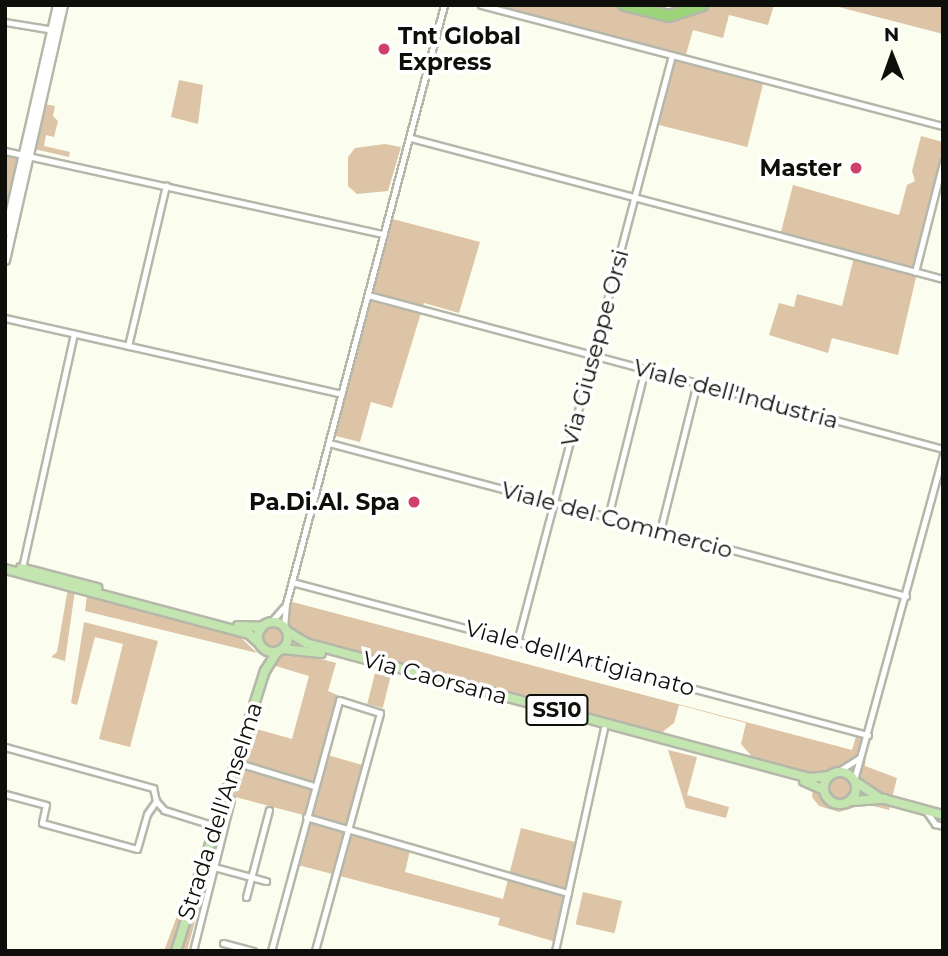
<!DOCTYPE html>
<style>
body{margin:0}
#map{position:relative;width:948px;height:956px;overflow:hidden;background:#fbfdee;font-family:Montserrat,sans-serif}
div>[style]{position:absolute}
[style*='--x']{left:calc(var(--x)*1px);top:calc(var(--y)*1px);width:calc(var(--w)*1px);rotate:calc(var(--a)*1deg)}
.green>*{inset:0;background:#dec4a6;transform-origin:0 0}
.round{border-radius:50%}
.roads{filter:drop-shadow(2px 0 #b5b7aa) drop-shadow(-2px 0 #b5b7aa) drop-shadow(0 2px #b5b7aa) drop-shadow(0 -2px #b5b7aa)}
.street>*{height:5px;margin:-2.5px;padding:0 2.5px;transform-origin:2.5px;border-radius:2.5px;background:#fff}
.secondary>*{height:7px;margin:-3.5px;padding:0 3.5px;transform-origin:3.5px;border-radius:3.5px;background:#fff}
.primary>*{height:8px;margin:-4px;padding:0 4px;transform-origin:4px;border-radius:4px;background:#c3e5af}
.primary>.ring{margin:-4px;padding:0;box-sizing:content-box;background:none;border:8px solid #c3e5af;border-radius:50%}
.highway>*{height:10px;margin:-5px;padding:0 5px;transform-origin:5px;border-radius:5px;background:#9bd479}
.dots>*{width:19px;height:19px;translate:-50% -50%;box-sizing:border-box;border:4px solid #fff;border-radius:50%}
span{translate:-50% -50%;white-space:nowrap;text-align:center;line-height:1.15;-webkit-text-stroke:7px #fff;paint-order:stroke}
.shield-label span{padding:2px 5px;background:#fff;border:2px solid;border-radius:5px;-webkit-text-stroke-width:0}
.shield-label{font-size:21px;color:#0e0f0a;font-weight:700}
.poi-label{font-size:23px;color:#0e0f0a;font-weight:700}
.left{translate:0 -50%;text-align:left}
.right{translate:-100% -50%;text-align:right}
.street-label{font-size:23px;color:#0e0f0a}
.frame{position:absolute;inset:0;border:7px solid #0e0f0a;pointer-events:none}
.north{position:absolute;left:857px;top:21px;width:70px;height:70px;-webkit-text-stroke:5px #fff;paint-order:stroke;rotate:359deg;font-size:19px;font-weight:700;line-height:28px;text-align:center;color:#0e0f0a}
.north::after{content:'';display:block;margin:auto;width:24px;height:32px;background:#0e0f0a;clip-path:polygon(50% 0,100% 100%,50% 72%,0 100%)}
</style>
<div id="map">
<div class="green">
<div style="clip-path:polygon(472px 5px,615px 5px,663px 20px,691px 16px,713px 5px,774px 5px,768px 25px,729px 15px,723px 38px,693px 30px,685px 58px)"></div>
<div style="clip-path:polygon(831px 5px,943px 5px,943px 34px)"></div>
<div style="left:675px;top:61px;width:91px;height:66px;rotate:14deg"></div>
<div style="clip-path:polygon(179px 80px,203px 85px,198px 124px,171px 117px)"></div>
<div style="clip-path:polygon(44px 104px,55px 106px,53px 116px,58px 121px,54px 137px,46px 135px,44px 146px,70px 152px,69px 157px,34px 149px)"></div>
<div style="clip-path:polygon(921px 136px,943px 142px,943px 161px,898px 355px,832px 338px,828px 353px,769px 335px,779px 303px,794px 307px,797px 294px,842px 306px,854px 257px,780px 236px,793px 185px,899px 215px,907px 185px,915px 181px,912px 171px)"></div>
<div style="clip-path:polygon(385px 144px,401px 147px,388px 191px,357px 194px,348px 186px,348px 157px,355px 148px)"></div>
<div style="clip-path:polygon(5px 151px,22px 154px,5px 229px)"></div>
<div style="clip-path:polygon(389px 218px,480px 242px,459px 313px,424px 303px,392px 408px,371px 402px,360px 442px,332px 435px)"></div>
<div style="clip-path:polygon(68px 588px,75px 590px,65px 661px,51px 657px,57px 652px)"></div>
<div style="clip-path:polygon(87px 595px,238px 635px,257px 653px,85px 611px)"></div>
<div style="clip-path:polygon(289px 601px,852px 750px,857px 733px,868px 734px,865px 766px,897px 778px,889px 810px,866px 804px,839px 812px,819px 806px,812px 797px,814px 774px,754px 759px,741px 744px,746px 723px,679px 705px,674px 723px,660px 734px,298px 636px,288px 625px)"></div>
<div style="clip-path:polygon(84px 622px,158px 641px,130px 747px,99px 739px,123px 644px,95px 637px,77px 705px,71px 703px)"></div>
<div class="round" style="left:260px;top:624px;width:26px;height:26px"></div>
<div style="clip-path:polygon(295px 652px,336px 663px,328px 691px,340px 696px,324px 754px,366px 766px,349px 829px,411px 846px,405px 872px,503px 899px,521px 828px,579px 843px,556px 942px,498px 925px,500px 918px,294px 864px,307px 816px,228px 795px,250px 727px,292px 739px,309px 676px,269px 664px,282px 653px)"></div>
<div style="left:375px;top:673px;width:16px;height:32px;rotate:14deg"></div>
<div style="clip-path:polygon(668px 750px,697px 757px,687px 795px,729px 807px,726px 818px,686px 808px)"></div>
<div style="clip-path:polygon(208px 833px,218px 836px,187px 951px,164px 951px)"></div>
<div style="left:583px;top:892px;width:40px;height:33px;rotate:13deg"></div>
</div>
<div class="roads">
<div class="street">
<div style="--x:481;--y:5;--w:478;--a:14.7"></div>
<div style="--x:5;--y:22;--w:50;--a:9.3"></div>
<div style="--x:411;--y:138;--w:550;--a:14.84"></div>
<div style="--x:5;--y:151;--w:388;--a:12.4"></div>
<div style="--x:915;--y:272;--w:114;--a:-75.7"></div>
<div style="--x:368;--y:295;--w:595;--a:14.99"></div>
<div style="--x:5;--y:318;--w:345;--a:12.7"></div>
<div style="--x:128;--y:346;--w:165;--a:-76.7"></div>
<div style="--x:329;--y:443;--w:597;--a:14.85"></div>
<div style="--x:608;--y:517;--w:153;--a:-76"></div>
<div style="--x:660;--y:531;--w:153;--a:-76"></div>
<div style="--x:22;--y:568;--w:240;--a:-77.5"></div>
<div style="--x:292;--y:582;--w:596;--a:14.88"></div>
<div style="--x:270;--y:623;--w:23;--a:-49"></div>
<div style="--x:284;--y:627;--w:23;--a:-85"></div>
<div style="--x:286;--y:604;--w:619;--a:-75.22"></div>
<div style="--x:517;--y:642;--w:607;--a:-75.21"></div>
<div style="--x:5;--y:747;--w:154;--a:15.5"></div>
<div style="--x:153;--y:788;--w:13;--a:77"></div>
<div style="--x:235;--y:762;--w:83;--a:16.9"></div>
<div style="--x:837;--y:772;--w:26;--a:-32"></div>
<div style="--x:854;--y:780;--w:338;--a:-74.7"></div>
<div style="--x:5;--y:794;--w:42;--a:15"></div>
<div style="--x:46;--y:805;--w:18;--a:103"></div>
<div style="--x:42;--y:823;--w:98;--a:15.3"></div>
<div style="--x:137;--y:849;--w:36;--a:-74"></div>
<div style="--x:147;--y:814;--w:16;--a:-55"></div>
<div style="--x:156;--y:801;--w:12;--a:48"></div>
<div style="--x:164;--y:810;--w:53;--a:17.4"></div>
<div style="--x:926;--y:811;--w:16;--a:55"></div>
<div style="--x:935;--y:824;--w:8;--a:14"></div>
<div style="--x:306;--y:817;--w:273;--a:16.2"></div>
<div style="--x:214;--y:867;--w:54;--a:15.1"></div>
<div style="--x:246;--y:897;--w:90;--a:-75.2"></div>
<div style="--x:223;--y:943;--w:31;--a:15"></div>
<div style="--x:193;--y:951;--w:156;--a:-75.9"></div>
<div style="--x:271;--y:951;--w:260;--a:-74.8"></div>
<div style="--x:339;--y:700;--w:43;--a:17.6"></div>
<div style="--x:380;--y:713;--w:247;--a:105.3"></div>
<div style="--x:555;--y:951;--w:228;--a:-77.6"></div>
</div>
<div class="secondary">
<div style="--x:5;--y:232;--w:233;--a:-77.1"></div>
<div style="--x:5;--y:260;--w:262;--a:-77.2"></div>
</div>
<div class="primary">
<div style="--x:21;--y:568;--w:79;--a:14.7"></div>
<div style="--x:5;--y:569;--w:253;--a:14.9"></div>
<div style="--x:249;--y:634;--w:13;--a:42"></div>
<div class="ring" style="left:258px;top:622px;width:22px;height:22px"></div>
<div style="--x:238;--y:626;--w:24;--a:2"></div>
<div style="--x:288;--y:632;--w:21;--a:31"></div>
<div style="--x:306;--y:643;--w:522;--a:15"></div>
<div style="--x:810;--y:778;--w:19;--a:-6"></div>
<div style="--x:283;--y:649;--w:38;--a:6"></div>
<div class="ring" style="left:824px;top:772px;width:24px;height:24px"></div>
<div style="--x:804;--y:781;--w:22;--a:24"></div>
<div style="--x:856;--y:782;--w:27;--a:34"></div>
<div style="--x:852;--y:801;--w:32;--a:-4"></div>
<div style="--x:884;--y:799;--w:61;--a:15.2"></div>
<div style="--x:176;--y:951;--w:294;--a:-72.4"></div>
<div style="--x:265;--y:671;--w:22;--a:-58"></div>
</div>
<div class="highway">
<div style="--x:624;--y:5;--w:46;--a:13.7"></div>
<div style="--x:669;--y:16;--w:35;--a:-18"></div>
</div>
</div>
<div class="dots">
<div style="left:384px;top:49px;background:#cf416b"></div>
<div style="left:856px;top:168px;background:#cf416b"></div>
<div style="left:414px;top:502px;background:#cf416b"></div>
</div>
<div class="shield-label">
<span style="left:557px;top:710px">SS10</span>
</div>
<div class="poi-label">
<span class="left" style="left:398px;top:49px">Tnt Global<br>Express</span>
<span class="right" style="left:842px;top:168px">Master</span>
<span class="right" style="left:400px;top:502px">Pa.Di.Al. Spa</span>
</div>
<div class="street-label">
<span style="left:595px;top:348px;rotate:-75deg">Via Giuseppe Orsi</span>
<span style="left:736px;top:394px;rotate:15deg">Viale dell'Industria</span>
<span style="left:617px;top:520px;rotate:15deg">Viale del Commercio</span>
<span style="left:580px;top:658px;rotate:15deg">Viale dell'Artigianato</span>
<span style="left:435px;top:678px;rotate:15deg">Via Caorsana</span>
<span style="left:220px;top:811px;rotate:-72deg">Strada dell'Anselma</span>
</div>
<div class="frame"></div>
<div class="north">N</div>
</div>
